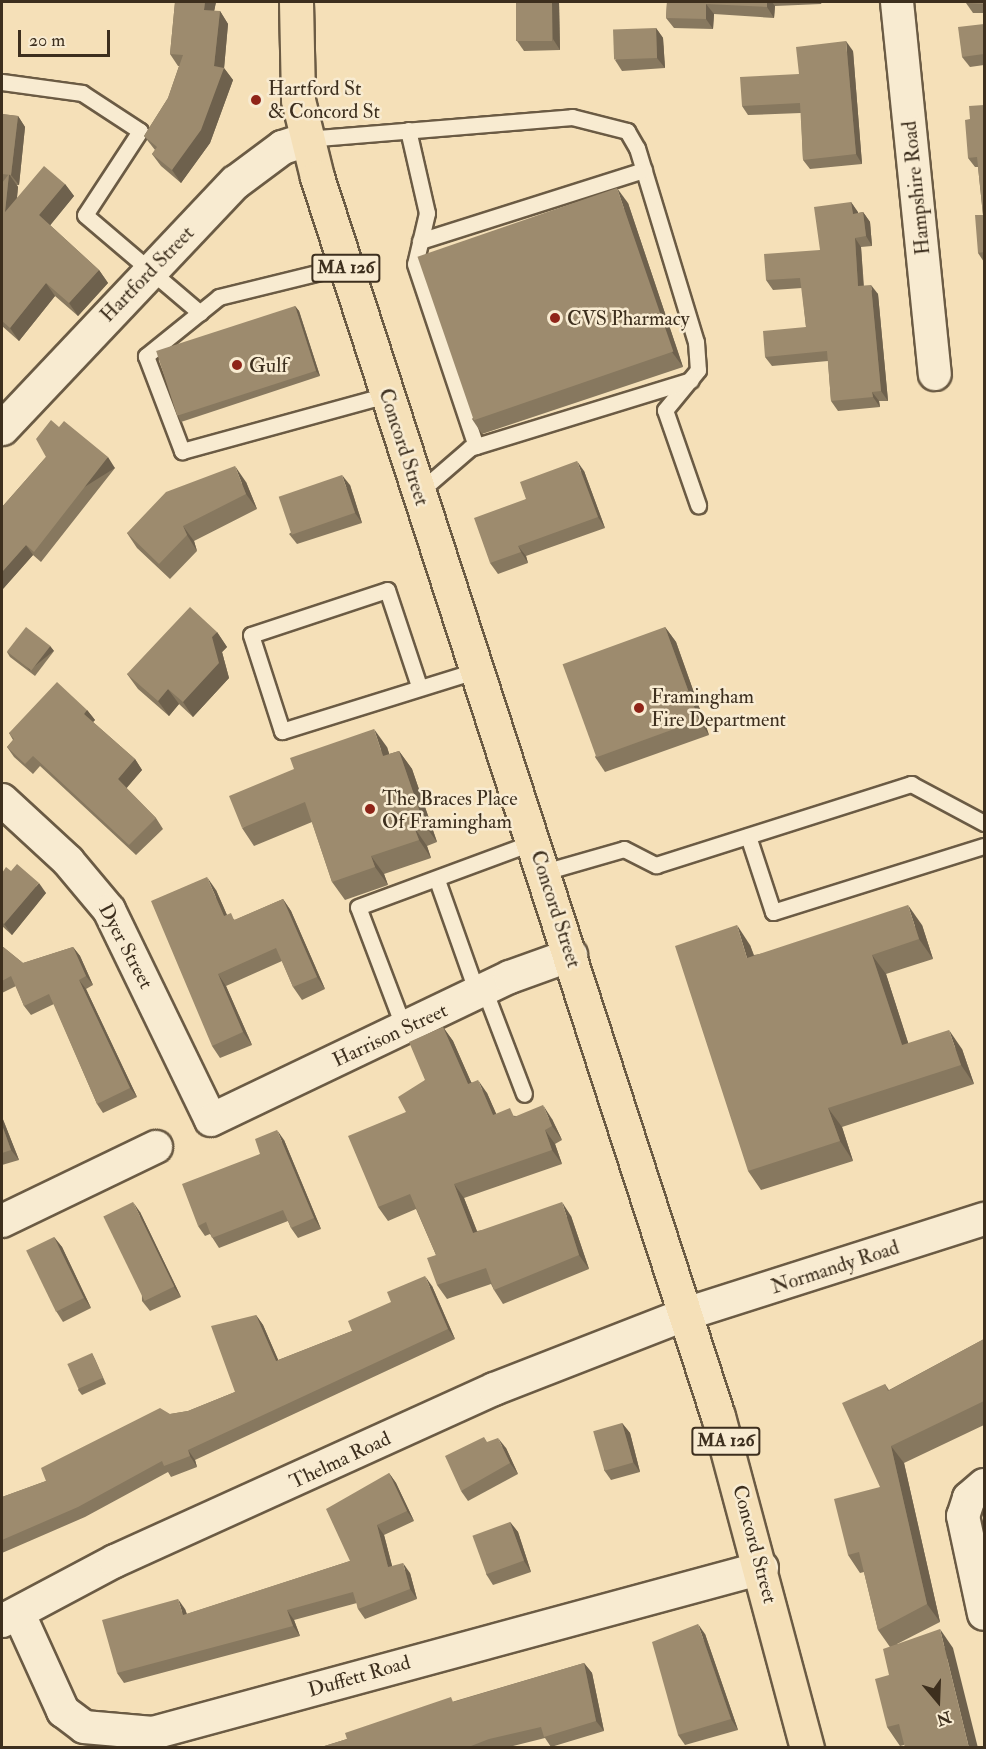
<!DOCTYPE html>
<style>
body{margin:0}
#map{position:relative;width:986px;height:1749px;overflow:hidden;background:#f5e0b8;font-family:"IM FELL Double Pica",serif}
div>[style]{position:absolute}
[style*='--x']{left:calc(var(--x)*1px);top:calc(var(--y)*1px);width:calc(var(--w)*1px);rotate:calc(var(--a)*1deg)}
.roads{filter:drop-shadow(2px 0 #6b5b44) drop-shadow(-2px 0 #6b5b44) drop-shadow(0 2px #6b5b44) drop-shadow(0 -2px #6b5b44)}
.lane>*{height:15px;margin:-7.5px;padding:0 7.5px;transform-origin:7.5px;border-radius:7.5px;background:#f8ebd1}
.street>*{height:32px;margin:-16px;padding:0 16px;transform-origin:16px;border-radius:16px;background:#f8ebd1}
.secondary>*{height:33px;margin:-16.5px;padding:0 16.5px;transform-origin:16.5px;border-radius:16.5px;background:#f8ebd1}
.primary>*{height:33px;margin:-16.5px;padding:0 16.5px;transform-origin:16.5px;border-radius:16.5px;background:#f5e0b8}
.wall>*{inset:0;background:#87785f}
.shaded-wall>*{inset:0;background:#6e614d;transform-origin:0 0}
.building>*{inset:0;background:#9d8b6e;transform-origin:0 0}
.dots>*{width:16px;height:16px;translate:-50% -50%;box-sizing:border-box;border:3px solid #f8ebd1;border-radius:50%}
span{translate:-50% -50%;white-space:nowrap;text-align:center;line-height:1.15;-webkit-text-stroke:5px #f8ebd1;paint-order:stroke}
.shield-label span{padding:2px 4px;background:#f8ebd1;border:2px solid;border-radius:4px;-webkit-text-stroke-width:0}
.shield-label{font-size:18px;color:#3d2f1e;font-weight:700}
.poi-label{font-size:20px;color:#3d2f1e}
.left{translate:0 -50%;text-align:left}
.street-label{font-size:20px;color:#3d2f1e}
.frame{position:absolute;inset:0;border:3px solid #3d2f1e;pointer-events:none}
.north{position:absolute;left:908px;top:1671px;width:60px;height:60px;-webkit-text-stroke:4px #f8ebd1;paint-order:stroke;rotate:161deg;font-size:16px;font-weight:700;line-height:24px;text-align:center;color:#3d2f1e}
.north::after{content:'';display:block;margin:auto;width:21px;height:27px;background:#3d2f1e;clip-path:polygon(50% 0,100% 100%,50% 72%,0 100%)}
.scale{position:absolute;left:18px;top:30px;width:92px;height:27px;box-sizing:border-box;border:3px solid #3d2f1e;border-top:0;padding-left:8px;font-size:18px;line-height:21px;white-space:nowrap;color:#3d2f1e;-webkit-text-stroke:4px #f8ebd1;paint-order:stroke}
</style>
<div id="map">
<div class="roads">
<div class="lane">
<div style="--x:2;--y:82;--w:81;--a:7.8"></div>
<div style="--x:82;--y:93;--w:69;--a:33.2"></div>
<div style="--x:140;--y:131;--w:100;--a:123.2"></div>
<div style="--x:85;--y:215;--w:151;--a:40.4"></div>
<div style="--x:408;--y:130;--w:85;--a:77.1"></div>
<div style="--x:427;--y:213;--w:52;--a:103.2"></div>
<div style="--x:415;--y:264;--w:192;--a:71.5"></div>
<div style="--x:306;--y:139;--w:267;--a:-4.7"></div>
<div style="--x:572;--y:117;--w:57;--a:14.3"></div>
<div style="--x:627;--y:131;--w:20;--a:60"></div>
<div style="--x:637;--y:148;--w:203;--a:73.1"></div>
<div style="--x:696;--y:342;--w:28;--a:86"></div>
<div style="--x:698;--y:370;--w:52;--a:129.5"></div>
<div style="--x:665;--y:410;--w:101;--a:70.8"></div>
<div style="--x:420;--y:241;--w:235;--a:-17.6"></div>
<div style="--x:345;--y:266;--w:130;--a:166.2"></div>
<div style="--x:219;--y:297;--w:94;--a:141.1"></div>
<div style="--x:146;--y:356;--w:102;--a:69.2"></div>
<div style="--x:182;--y:451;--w:213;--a:-15.3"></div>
<div style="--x:419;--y:492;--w:67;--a:-40.8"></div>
<div style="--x:470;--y:448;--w:231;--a:-17.1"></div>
<div style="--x:419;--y:686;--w:101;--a:-108.4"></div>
<div style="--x:387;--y:590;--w:143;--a:161.7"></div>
<div style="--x:251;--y:635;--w:101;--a:72.1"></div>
<div style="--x:282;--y:731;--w:205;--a:-17.3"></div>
<div style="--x:748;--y:836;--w:80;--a:71.8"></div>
<div style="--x:773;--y:912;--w:221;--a:-17.4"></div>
<div style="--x:544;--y:872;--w:83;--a:-16"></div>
<div style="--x:624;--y:849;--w:36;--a:27"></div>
<div style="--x:656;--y:865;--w:268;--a:-17.6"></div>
<div style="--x:911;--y:784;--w:83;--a:28.1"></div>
<div style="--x:437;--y:880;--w:120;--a:70.5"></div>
<div style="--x:484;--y:989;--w:112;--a:69.1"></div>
<div style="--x:404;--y:1028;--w:129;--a:-110.8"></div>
<div style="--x:358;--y:907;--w:188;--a:-20.3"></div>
</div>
<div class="street">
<div style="--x:897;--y:2;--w:374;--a:84.2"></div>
<div style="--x:2;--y:800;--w:90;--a:42.7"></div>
<div style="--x:68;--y:861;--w:64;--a:50.1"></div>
<div style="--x:109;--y:910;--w:233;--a:64.1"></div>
<div style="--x:211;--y:1120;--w:331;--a:-25.6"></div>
<div style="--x:510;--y:977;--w:65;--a:-19.8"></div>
<div style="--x:2;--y:1221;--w:171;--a:-25.7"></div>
<div style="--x:984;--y:1485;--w:20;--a:139"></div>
<div style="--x:969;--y:1498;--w:19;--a:108"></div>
<div style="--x:963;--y:1516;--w:100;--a:77.9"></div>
<div style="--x:19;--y:1614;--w:107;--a:65.6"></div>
<div style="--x:63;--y:1711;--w:26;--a:37"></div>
<div style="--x:84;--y:1727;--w:69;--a:5"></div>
<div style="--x:153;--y:1733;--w:631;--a:-15.16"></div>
<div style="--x:2;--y:1621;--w:128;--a:-28"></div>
<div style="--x:115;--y:1561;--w:416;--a:-24.4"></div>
<div style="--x:494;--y:1389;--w:206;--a:-21.3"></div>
<div style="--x:686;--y:1314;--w:313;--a:-17.7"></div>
</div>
<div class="secondary">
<div style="--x:2;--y:428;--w:339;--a:-46.6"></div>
<div style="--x:235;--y:182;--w:59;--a:-36.7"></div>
<div style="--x:282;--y:147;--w:25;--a:-18"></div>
</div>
<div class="primary">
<div style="--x:296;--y:2;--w:98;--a:88.8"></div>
<div style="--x:298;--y:100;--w:79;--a:76.1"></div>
<div style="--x:317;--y:177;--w:1302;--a:72.07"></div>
<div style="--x:718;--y:1416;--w:344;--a:75"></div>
</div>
</div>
<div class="wall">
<div style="clip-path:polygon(175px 2px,216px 2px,214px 11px,220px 11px,228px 24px,224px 68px,233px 80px,210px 143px,181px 183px,161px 166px,152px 154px,155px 150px,144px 136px,168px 98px,179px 66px,178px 66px,170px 54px)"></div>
<div style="clip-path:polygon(516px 2px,559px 2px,560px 50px,524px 51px,517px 41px)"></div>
<div style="clip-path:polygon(667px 2px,822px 2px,821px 4px,775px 6px,774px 18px,714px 14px,713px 29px,674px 28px,666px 18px)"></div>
<div style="clip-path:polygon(984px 2px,984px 13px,973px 13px,966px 3px)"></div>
<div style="clip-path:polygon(984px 24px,984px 65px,970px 67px,962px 57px)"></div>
<div style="clip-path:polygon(656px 28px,663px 38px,665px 68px,622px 71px,615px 60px)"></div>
<div style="clip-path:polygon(853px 51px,862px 164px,810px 169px,803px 160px,801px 113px,748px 115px,742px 106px,799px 74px)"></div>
<div style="clip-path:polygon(984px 105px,984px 262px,978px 253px,983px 215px,978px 167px,975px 167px,968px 158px,970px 119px)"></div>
<div style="clip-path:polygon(2px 114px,18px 116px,25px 127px,19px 185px,17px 185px,18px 187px,17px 198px,65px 184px,74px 196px,50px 225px,99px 270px,108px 283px,78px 316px,55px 296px,19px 341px,2px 326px)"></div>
<div style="clip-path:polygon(851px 202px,858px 213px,863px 212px,870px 222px,872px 246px,861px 247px,864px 286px,878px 294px,888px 401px,879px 401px,880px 407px,838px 411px,831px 401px,828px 361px,772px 366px,765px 357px,806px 327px,802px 288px,773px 290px,766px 280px,820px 250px)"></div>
<div style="clip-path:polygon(628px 203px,683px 367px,482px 434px,472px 419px)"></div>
<div style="clip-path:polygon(295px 306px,299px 311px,320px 376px,181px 422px,178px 416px)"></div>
<div style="clip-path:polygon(59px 427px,115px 468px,41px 562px,33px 555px,2px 590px,2px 507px,46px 457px)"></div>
<div style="clip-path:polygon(584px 471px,605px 528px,526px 556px,528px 563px,498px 574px,490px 563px,526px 499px)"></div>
<div style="clip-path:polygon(246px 482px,257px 509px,194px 541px,197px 551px,170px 579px,137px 548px,127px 533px)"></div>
<div style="clip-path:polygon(350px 485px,362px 523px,297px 544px,289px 534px)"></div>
<div style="clip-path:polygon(665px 627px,676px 642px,709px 735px,605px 772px,595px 757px)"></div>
<div style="clip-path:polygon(217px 632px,227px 647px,222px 652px,229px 678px,193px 717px,179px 704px,169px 716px,138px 689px,127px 674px)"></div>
<div style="clip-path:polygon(50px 646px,54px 651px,35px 676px,10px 657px,7px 652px)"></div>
<div style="clip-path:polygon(87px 710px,95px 720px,93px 722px,135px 759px,142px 770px,126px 788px,156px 818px,163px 829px,136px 855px,40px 766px,33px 774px,14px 757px,7px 747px,13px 740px,9px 733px)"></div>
<div style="clip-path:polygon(387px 747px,389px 754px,399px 751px,412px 769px,437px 842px,427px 846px,431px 858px,384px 874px,388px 885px,345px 900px,332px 882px,312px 822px,254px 846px,242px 828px)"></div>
<div style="clip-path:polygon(11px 871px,46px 893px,12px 935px,2px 926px,2px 873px)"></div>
<div style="clip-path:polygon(216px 890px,227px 915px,235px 920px,283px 899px,291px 911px,325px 989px,302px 1000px,293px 987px,282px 961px,226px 986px,252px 1045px,220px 1058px,212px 1046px)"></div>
<div style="clip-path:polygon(922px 925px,933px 959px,886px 974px,908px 1043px,962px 1049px,974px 1084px,842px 1127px,853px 1161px,761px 1190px,748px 1171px,750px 945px,754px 955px)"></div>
<div style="clip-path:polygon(2px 946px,23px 963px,73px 947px,80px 956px,93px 985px,86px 989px,137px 1097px,103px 1113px,97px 1104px,54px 1004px,31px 1015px,24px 1006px,16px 986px,2px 993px)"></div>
<div style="clip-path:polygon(443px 1027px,453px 1041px,471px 1082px,487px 1093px,496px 1114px,516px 1116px,552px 1119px,562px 1140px,555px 1144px,562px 1164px,464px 1198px,477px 1231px,571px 1216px,589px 1269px,503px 1304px,494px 1290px,491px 1284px,447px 1299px,437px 1285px,436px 1255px,416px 1209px,388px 1221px,378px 1207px,406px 1112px,425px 1080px)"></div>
<div style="clip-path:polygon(2px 1117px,19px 1160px,2px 1165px)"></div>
<div style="clip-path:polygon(284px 1140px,321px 1229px,298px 1238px,291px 1228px,288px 1221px,219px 1248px,210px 1234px,205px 1236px,198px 1226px,260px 1154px)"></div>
<div style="clip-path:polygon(140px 1212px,181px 1297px,150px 1311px,142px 1301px)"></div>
<div style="clip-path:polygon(54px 1237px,62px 1247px,91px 1308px,63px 1322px,56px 1311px)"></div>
<div style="clip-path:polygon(432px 1286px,455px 1339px,195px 1460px,197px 1467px,171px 1477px,168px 1472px,85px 1517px,2px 1553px,2px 1497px,46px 1481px,170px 1414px,188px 1411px,235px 1392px,256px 1315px,263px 1325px,278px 1360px,352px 1331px)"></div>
<div style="clip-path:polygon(984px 1339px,984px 1425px,904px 1463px,940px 1622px,897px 1644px,953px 1648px,904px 1745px,900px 1746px,887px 1727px,890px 1647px,878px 1630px,864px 1572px,860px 1573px,848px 1555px,880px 1487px,885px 1384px,889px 1390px)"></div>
<div style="clip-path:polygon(92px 1353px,95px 1359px,106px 1384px,82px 1395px,78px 1390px)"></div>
<div style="clip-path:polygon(622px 1423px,630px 1433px,640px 1472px,611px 1480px,604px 1470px)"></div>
<div style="clip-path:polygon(488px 1442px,506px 1448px,518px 1474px,468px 1501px,461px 1491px)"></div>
<div style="clip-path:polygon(389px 1473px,396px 1483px,414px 1521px,384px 1535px,392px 1566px,410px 1573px,417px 1599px,365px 1619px,358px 1609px,357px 1603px,294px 1620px,300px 1636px,124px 1683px,117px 1673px,185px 1609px,187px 1614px,350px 1561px)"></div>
<div style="clip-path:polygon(510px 1522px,518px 1532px,531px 1572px,493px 1585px,486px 1574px)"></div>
<div style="clip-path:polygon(705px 1634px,738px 1730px,685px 1745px,678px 1735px)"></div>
<div style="clip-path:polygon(584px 1663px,592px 1673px,604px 1731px,551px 1747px,545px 1738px,505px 1748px,318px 1748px,347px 1739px,455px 1701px)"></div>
</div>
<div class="shaded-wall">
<div style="clip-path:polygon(205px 2px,216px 2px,212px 22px,204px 10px)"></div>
<div style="clip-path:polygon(552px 2px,559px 2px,560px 50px,553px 39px)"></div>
<div style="clip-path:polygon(767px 2px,772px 2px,775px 6px,774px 18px,767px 7px)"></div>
<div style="clip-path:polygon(706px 4px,714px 14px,713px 29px,706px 19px)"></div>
<div style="clip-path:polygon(220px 11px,228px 24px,224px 69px,224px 68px,233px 80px,210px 143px,181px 183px,172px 170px,214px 66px)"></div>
<div style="clip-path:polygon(656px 28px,663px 38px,665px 68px,657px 58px)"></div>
<div style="clip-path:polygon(846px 41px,853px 51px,862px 164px,856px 154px)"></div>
<div style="clip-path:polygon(18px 116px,25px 127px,19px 185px,11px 175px)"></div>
<div style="clip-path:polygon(9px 174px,18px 187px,14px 225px,5px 212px)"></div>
<div style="clip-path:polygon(65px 184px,74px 196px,48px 228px,39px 215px)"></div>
<div style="clip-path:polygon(617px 188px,628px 203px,683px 367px,672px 352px)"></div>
<div style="clip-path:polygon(851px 202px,858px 212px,859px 223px,853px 214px)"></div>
<div style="clip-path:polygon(863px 212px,870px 222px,872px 246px,866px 236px)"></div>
<div style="clip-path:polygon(855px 238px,861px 247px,864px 296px,858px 286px)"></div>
<div style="clip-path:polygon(99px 270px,108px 283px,78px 316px,69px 303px)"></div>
<div style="clip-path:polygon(46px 283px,55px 296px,19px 341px,10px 328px)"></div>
<div style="clip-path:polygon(871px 285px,878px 294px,888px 401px,881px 391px)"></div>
<div style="clip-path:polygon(295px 306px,299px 311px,320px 376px,316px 371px)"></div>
<div style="clip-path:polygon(872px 392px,879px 401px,880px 407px,873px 397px)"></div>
<div style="left:108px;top:457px;width:13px;height:120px;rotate:58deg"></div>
<div style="clip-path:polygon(577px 461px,584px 471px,605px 528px,598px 517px)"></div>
<div style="clip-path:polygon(235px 466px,246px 482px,257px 509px,246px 494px)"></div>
<div style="clip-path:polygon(342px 475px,350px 485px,362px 523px,355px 513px)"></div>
<div style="clip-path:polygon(183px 526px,194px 541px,197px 551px,187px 535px)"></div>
<div style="clip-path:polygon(26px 545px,33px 555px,2px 590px,2px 572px)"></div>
<div style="clip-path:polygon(518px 546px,526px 556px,528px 563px,521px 552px)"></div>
<div style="clip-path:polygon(665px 627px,676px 642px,709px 735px,699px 720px)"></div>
<div style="clip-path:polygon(217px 632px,227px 647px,222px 652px,229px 678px,193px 717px,183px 702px,212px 637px)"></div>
<div style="left:50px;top:646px;width:6px;height:31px;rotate:51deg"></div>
<div style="clip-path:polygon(168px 689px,179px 704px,169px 716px,158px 701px)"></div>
<div style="clip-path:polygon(87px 710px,95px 720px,91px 724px,84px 714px)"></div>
<div style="clip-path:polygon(374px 729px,387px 747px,396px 775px,383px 756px)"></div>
<div style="clip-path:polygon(399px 751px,412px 769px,437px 842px,424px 824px)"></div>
<div style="clip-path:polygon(135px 759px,142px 770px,125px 790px,118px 779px)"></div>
<div style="clip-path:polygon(414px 827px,427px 846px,431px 858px,419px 840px)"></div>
<div style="clip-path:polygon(371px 856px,384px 874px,388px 885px,375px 867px)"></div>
<div style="clip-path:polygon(207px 877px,216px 890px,233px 929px,224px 916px)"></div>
<div style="clip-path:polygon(39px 883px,46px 893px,12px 935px,4px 924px)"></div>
<div style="clip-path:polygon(283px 899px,291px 911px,325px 989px,317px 977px)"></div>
<div style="clip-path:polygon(908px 905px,922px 925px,933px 959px,919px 939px)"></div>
<div style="clip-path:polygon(737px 925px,750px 945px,761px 977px,747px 958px)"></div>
<div style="clip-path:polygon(73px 947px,80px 956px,93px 985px,86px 976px)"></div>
<div style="clip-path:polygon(872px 955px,886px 974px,915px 1064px,902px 1045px)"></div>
<div style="clip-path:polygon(218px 974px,226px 986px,252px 1045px,243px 1032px)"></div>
<div style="clip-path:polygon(79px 980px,86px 989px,137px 1097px,130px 1088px)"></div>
<div style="clip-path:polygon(443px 1027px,453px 1041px,478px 1098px,468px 1084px)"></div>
<div style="clip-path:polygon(949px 1030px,962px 1049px,974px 1084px,961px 1065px)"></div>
<div style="clip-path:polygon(478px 1080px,487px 1093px,503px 1129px,493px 1115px)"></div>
<div style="clip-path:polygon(543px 1105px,552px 1119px,562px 1140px,552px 1126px)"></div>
<div style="clip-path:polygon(828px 1108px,842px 1127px,853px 1161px,840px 1141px)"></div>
<div style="clip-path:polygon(2px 1117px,19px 1160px,11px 1150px,2px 1125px)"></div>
<div style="clip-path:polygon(277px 1130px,284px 1140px,321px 1229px,314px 1218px)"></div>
<div style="clip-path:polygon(545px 1130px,555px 1144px,562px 1164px,552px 1150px)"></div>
<div style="clip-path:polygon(454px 1184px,464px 1198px,483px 1247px,473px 1233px)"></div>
<div style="clip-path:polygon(133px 1202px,140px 1212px,181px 1297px,174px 1287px)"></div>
<div style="clip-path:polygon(562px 1202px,571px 1216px,589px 1269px,579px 1255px)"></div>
<div style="clip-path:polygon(54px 1237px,62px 1247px,91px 1308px,84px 1298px)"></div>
<div style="clip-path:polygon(425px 1276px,432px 1286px,455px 1339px,448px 1329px)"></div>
<div style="clip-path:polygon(256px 1315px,263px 1325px,283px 1371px,276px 1361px)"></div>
<div style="clip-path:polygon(622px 1423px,630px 1433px,640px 1472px,633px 1462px)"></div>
<div style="clip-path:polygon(498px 1438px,506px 1448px,518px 1474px,510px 1463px)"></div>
<div style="clip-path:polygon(891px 1446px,904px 1463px,940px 1622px,927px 1604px)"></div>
<div style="clip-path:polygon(188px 1450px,195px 1460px,197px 1467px,190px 1456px)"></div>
<div style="clip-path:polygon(389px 1473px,396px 1483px,414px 1521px,407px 1511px)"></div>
<div style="clip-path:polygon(510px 1522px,518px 1532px,531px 1572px,524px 1561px)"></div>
<div style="clip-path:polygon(377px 1525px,384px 1535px,395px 1577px,388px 1567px)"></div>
<div style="clip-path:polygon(403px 1563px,410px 1573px,417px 1599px,410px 1589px)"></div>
<div style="clip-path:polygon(178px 1599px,185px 1609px,190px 1625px,183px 1615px)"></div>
<div style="clip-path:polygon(287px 1610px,294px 1620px,300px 1636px,293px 1626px)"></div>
<div style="clip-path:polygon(698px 1624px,705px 1634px,738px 1730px,731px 1719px)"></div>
<div style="clip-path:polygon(940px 1629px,953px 1648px,978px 1748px,969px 1748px)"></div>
<div style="clip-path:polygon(584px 1663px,592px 1673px,604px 1731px,596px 1721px)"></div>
</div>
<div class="building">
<div style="clip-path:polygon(175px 2px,205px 2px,204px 10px,220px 11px,214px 66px,224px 68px,201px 130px,172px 170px,152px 154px,157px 147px,144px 136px,168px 98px,183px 55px,170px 54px)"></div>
<div style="left:516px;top:2px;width:36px;height:39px"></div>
<div style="clip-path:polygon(667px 2px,767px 2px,767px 7px,706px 4px,706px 19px,666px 18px)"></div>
<div style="clip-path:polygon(966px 2px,984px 2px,984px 4px,966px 3px)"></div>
<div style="clip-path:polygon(984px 24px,984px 54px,962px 57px,958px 27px)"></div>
<div style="left:656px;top:28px;width:30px;height:43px;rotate:88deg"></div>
<div style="clip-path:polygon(846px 41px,856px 154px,803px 160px,800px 103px,742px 106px,740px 77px,799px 74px,796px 47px)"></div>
<div style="clip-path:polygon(984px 105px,984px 252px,978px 253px,975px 215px,983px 215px,977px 157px,968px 158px,965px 120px,970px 119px,969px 106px)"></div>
<div style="clip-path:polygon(2px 114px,18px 116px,11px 175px,2px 174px)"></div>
<div style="clip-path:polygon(44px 166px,65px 184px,39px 215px,99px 270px,69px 303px,46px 283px,10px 328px,2px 321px,2px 183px,9px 174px,5px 212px)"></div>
<div style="left:617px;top:188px;width:173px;height:211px;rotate:71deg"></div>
<div style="clip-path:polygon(851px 202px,853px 214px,863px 212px,866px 236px,855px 238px,858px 286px,871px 285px,881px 391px,872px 392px,873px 397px,831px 401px,827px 351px,765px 357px,763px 331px,806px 327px,800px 278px,766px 280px,764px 254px,820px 250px,814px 207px)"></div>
<div style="left:295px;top:306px;width:68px;height:146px;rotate:72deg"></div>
<div style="clip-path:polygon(51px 420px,59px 427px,64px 421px,108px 457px,34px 552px,26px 545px,2px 572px,2px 507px,46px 457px,36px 439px)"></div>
<div style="clip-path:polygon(577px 461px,598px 517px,518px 546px,521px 552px,490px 563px,474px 518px,526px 499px,520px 482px)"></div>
<div style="clip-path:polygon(235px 466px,246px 494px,183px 526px,187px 535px,159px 564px,127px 533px,166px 492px)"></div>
<div style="left:342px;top:475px;width:40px;height:67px;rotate:71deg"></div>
<div style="clip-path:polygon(190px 607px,217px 632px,212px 637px,219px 663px,183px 702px,168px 689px,158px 701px,127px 674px)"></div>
<div style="left:26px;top:627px;width:31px;height:31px;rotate:38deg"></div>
<div style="left:665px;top:627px;width:99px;height:109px;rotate:70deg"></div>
<div style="clip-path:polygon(57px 682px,87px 710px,84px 714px,135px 759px,118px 779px,156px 818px,129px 845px,33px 756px,25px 764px,7px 747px,14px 739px,9px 733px)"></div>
<div style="clip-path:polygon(374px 729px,383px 756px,399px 751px,424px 824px,414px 827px,419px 840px,371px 856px,375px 867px,332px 882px,305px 802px,242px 828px,229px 796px,294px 769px,290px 758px)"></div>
<div style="clip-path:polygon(17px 864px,39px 883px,4px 924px,2px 922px,2px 873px,6px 867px,11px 871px)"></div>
<div style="clip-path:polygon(207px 877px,224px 916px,231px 913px,234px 920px,283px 899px,317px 977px,293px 987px,276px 948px,218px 974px,243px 1032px,212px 1046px,151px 901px)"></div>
<div style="clip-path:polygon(908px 905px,919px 939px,872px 955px,902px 1045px,949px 1030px,961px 1065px,828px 1108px,840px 1141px,748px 1171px,675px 946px,737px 925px,747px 958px)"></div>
<div style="clip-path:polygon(2px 946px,23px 963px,73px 947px,86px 976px,79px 980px,130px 1088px,97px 1104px,49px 994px,24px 1006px,11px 976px,2px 981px)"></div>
<div style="clip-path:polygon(443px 1027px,468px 1084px,478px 1080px,493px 1115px,510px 1108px,514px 1117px,543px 1105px,552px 1126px,545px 1130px,552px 1150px,454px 1184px,473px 1233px,562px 1202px,579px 1255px,494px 1290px,486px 1268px,437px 1285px,427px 1258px,436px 1255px,410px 1194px,378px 1207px,348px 1136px,406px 1112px,398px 1097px,425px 1080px,409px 1042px)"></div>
<div style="clip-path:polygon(2px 1125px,11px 1150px,2px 1153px)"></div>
<div style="clip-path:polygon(277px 1130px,314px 1218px,291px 1228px,283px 1210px,212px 1238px,206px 1222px,198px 1226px,182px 1184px,260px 1154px,255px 1139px)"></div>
<div style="left:133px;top:1202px;width:94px;height:33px;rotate:64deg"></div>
<div style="left:54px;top:1237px;width:68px;height:31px;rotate:64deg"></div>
<div style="clip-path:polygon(425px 1276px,448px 1329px,188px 1450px,190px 1456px,164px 1466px,162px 1461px,78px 1507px,2px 1540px,2px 1497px,46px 1481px,41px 1468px,160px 1408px,170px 1414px,188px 1411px,235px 1392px,211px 1326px,256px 1315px,276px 1361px,352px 1331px,348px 1321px,391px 1302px,387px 1292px)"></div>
<div style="clip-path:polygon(984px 1339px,984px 1401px,891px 1446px,927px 1604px,878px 1630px,859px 1552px,848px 1555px,834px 1499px,880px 1487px,842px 1403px,885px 1384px,888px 1391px)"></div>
<div style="left:92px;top:1353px;width:27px;height:27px;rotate:66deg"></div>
<div style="left:622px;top:1423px;width:41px;height:30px;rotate:74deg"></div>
<div style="clip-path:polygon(484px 1437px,487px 1442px,498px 1438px,510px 1463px,461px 1491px,445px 1456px)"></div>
<div style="clip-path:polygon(389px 1473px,407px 1511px,377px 1525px,388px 1567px,403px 1563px,410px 1589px,358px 1609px,353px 1592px,287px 1610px,293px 1626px,117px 1673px,102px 1620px,178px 1599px,183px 1615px,350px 1561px,326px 1509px)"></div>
<div style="left:510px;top:1522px;width:41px;height:40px;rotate:70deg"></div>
<div style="clip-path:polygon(698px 1624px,731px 1719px,678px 1735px,652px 1642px)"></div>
<div style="clip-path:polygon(940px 1629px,969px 1748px,905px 1748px,899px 1724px,887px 1727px,875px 1679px,889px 1675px,883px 1649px)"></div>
<div style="clip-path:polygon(584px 1663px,596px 1721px,544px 1737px,541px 1727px,489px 1739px,466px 1748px,318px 1748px,347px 1739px,345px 1733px,451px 1697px,453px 1702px)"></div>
</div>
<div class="dots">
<div style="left:256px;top:100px;background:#8f2418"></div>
<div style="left:555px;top:318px;background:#8f2418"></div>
<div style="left:237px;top:365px;background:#8f2418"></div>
<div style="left:639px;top:708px;background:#8f2418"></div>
<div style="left:370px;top:809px;background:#8f2418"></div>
</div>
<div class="shield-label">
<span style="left:346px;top:268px">MA 126</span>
<span style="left:726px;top:1441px">MA 126</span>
</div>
<div class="poi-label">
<span class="left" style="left:268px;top:100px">Hartford St<br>&amp; Concord St</span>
<span class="left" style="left:567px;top:318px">CVS Pharmacy</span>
<span class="left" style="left:249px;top:365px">Gulf</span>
<span class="left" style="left:651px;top:708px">Framingham<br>Fire Department</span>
<span class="left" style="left:382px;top:810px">The Braces Place<br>Of Framingham</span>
</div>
<div class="street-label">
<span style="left:916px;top:188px;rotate:-96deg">Hampshire Road</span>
<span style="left:147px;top:274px;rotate:-46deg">Hartford Street</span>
<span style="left:404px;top:447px;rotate:72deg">Concord Street</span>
<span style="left:556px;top:909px;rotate:72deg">Concord Street</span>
<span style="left:126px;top:946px;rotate:62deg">Dyer Street</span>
<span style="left:390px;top:1035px;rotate:-25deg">Harrison Street</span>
<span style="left:835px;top:1267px;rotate:-18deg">Normandy Road</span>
<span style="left:340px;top:1460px;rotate:-25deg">Thelma Road</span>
<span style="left:755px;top:1544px;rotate:75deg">Concord Street</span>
<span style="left:359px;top:1676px;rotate:-16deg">Duffett Road</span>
</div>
<div class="frame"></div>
<div class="north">N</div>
<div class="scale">20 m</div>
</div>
